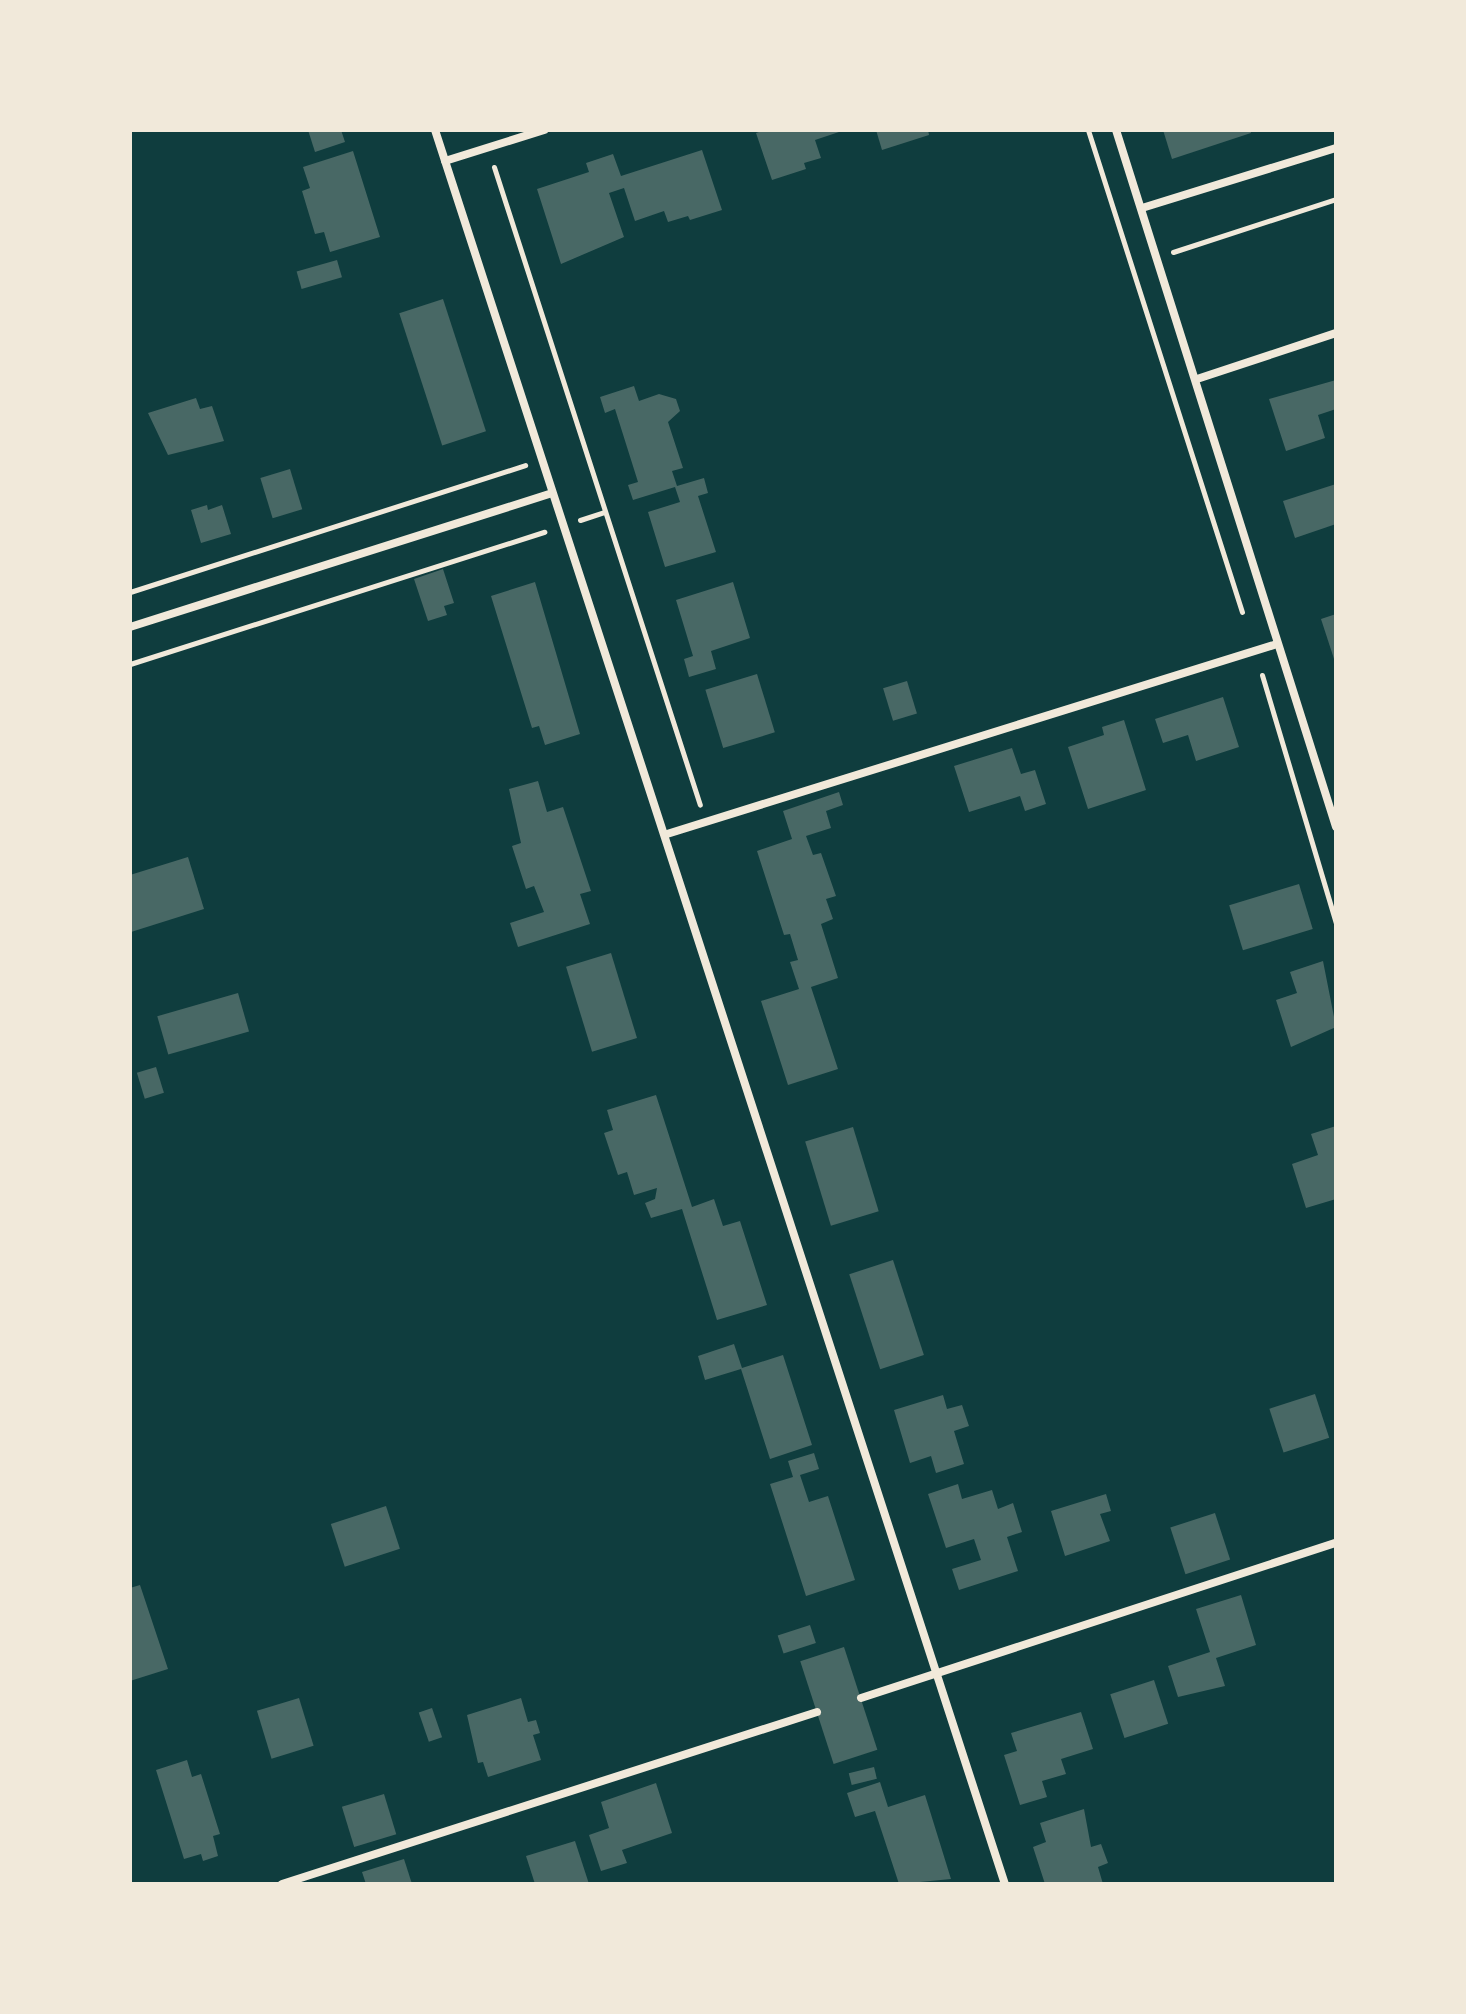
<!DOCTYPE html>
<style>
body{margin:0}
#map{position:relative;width:1466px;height:2014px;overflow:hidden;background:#0f3d3e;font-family:Figtree,sans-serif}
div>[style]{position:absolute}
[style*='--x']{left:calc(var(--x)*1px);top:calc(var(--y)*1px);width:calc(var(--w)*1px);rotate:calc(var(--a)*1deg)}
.building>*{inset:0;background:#486865;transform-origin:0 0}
.path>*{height:5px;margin:-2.5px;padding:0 2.5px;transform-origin:2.5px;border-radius:2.5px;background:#f1e9da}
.minor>*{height:8px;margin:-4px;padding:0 4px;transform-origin:4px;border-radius:4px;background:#f1e9da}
span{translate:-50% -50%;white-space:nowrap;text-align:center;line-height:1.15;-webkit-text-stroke:8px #f1e9da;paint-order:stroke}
.frame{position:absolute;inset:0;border:132px solid #f1e9da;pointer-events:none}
</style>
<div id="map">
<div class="building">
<div style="clip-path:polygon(308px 130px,341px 130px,345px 142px,315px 152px)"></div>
<div style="clip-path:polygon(765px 130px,841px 130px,842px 131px,815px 140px,821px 158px,804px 163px,806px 169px,772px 180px,756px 133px)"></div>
<div style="clip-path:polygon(876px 130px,928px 130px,929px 135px,882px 150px)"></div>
<div style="clip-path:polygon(1163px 130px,1250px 130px,1251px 133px,1172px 159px)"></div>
<div style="clip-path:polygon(702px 150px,722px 210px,690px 220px,688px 216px,668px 222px,664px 211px,635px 221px,624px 188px,609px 193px,624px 237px,561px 264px,537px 189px,589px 172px,586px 163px,613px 154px,621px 176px)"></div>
<div style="clip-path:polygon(353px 151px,380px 237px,330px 252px,324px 232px,315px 234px,302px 191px,310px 188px,303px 167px)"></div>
<div style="left:337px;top:260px;width:18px;height:42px;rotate:74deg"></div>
<div style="left:443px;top:299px;width:139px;height:46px;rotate:72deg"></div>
<div style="clip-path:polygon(1336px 380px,1336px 409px,1318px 415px,1325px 438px,1286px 451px,1269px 399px)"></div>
<div style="clip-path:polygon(634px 386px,639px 401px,659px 394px,676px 399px,680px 411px,668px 422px,683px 468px,672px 471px,677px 486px,704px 478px,708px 493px,698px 496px,716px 552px,665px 567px,648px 512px,680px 502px,675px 487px,633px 500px,628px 485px,638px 482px,615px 409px,605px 413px,600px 397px)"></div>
<div style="clip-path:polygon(196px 398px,200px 409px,212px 406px,224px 441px,168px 455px,148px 413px)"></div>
<div style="left:290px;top:469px;width:42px;height:31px;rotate:73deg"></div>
<div style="clip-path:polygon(1336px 484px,1336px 524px,1295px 538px,1283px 501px)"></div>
<div style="clip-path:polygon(207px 505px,208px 510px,222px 505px,231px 534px,201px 543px,191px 510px)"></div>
<div style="clip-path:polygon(443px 569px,454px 603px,444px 606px,447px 615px,428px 621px,414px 579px)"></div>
<div style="clip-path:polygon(535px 582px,580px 734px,545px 745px,539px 726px,532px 728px,491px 596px)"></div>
<div style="clip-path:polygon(733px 582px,750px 638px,711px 651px,716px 669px,689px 677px,684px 659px,693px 656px,676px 600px)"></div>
<div style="clip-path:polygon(1336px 614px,1336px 662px,1335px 662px,1321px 619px)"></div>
<div style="left:757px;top:674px;width:61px;height:54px;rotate:73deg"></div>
<div style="left:907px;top:681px;width:34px;height:25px;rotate:73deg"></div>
<div style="clip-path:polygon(1223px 697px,1239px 747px,1196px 761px,1188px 735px,1163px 743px,1155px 719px)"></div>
<div style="clip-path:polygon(1124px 720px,1146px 790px,1088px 809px,1068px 747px,1104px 735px,1102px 727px)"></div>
<div style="clip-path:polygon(1012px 748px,1021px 774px,1035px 770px,1046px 804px,1025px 811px,1020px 796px,969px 812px,954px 766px)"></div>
<div style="clip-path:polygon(538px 781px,547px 812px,563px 807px,591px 891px,580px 894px,590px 924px,518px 947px,510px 923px,544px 912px,534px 886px,526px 889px,512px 846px,521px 843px,509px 789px)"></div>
<div style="clip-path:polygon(839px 792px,843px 805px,826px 811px,831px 828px,806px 836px,813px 855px,821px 853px,836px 896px,826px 899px,833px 919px,821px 924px,838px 978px,811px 987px,838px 1069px,788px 1085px,761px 1001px,799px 989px,790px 962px,798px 960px,790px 934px,784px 935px,757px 851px,792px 839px,783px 811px)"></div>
<div style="clip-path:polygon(188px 857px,204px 909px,131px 932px,130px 875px)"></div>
<div style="left:1299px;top:884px;width:47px;height:73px;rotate:73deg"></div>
<div style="left:611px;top:953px;width:89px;height:47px;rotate:73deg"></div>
<div style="clip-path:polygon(1323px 961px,1336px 1027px,1291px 1047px,1276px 1000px,1297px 993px,1290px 972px)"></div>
<div style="left:238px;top:993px;width:40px;height:84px;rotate:74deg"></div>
<div style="left:156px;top:1067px;width:27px;height:20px;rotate:73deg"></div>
<div style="clip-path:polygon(656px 1095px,692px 1207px,714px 1199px,723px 1226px,740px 1221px,767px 1305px,717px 1320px,682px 1209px,651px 1218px,645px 1203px,655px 1199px,657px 1188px,634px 1195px,627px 1172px,618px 1175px,604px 1133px,613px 1130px,607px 1110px)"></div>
<div style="clip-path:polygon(1336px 1126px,1336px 1199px,1306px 1208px,1292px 1164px,1318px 1155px,1311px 1134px)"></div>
<div style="left:853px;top:1127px;width:88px;height:50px;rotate:73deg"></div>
<div style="left:893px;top:1260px;width:100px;height:46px;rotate:72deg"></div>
<div style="clip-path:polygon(734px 1344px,742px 1368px,783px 1355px,812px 1445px,770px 1459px,741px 1369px,705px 1380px,698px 1356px)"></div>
<div style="left:1315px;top:1394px;width:46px;height:48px;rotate:72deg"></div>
<div style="clip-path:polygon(943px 1395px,947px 1409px,962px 1405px,969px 1426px,954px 1431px,964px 1464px,936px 1473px,931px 1456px,910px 1463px,894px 1410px)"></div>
<div style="clip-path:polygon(814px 1453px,819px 1469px,800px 1475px,809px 1502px,828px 1496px,855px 1580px,806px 1596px,770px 1484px,793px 1477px,788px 1461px)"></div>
<div style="clip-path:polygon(958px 1484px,962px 1499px,992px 1490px,998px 1509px,1013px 1503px,1022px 1532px,1007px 1537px,1018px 1571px,959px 1590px,952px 1569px,981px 1560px,974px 1539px,946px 1548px,928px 1494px)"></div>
<div style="clip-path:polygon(1106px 1494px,1111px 1511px,1100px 1514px,1110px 1541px,1065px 1556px,1051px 1511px)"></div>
<div style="left:386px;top:1506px;width:45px;height:58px;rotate:72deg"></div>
<div style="left:1215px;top:1513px;width:49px;height:47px;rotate:72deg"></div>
<div style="clip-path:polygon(140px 1585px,168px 1669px,130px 1681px,130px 1588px)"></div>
<div style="clip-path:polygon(1241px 1595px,1256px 1645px,1216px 1658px,1225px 1686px,1178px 1697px,1168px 1666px,1210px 1652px,1196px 1609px)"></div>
<div style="left:810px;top:1625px;width:19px;height:34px;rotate:72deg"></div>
<div style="left:844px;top:1647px;width:108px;height:46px;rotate:72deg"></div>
<div style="left:1154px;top:1680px;width:46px;height:46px;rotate:72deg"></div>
<div style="left:299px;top:1698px;width:50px;height:44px;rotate:73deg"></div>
<div style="clip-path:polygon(521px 1698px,528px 1722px,536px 1720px,540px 1733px,533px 1735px,541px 1760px,488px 1777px,483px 1762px,478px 1763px,467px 1715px)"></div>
<div style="left:432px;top:1708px;width:31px;height:14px;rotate:71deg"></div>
<div style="clip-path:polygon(1081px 1712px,1093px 1749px,1061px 1759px,1066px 1774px,1042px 1781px,1047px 1797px,1020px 1805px,1004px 1755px,1017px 1751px,1011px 1733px)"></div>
<div style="clip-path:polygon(187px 1760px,192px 1777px,201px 1774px,220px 1834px,213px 1836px,218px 1856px,203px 1861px,201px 1854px,184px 1859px,156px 1770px)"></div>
<div style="left:874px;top:1767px;width:12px;height:26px;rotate:76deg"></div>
<div style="clip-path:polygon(880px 1782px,888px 1807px,925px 1795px,951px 1879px,899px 1884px,875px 1811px,855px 1817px,847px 1793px)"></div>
<div style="clip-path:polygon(656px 1783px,672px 1833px,622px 1850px,627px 1863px,601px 1871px,589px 1835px,609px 1828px,601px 1802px)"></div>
<div style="left:384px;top:1794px;width:42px;height:44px;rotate:73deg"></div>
<div style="clip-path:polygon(1084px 1809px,1091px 1847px,1101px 1844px,1108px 1863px,1098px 1867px,1103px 1884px,1045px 1884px,1033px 1847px,1046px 1842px,1040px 1823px)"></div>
<div style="clip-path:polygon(575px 1841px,589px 1884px,535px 1884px,526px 1856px)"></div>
<div style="clip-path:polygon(404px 1859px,412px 1884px,366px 1884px,362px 1872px)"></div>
</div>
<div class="path">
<div style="--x:1088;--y:130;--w:506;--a:72.28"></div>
<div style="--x:494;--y:167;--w:670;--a:72.11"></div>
<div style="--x:1173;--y:252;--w:171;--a:-18"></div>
<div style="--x:580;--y:520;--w:26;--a:-18"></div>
<div style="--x:130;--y:592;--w:415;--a:-17.8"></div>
<div style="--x:130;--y:664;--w:435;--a:-17.7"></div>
<div style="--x:1262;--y:675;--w:259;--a:73.4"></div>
</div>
<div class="minor">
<div style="--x:435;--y:130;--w:1844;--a:72"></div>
<div style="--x:1116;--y:130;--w:731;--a:72.48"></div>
<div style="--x:445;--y:161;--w:104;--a:-17.4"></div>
<div style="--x:1142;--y:208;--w:203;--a:-17.2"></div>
<div style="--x:1197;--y:379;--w:146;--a:-18.3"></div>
<div style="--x:130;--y:627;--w:443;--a:-17.6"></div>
<div style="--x:667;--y:834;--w:639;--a:-17.3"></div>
<div style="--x:861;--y:1698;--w:500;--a:-18.1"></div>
<div style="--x:282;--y:1884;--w:562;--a:-17.82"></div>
</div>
<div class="frame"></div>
</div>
